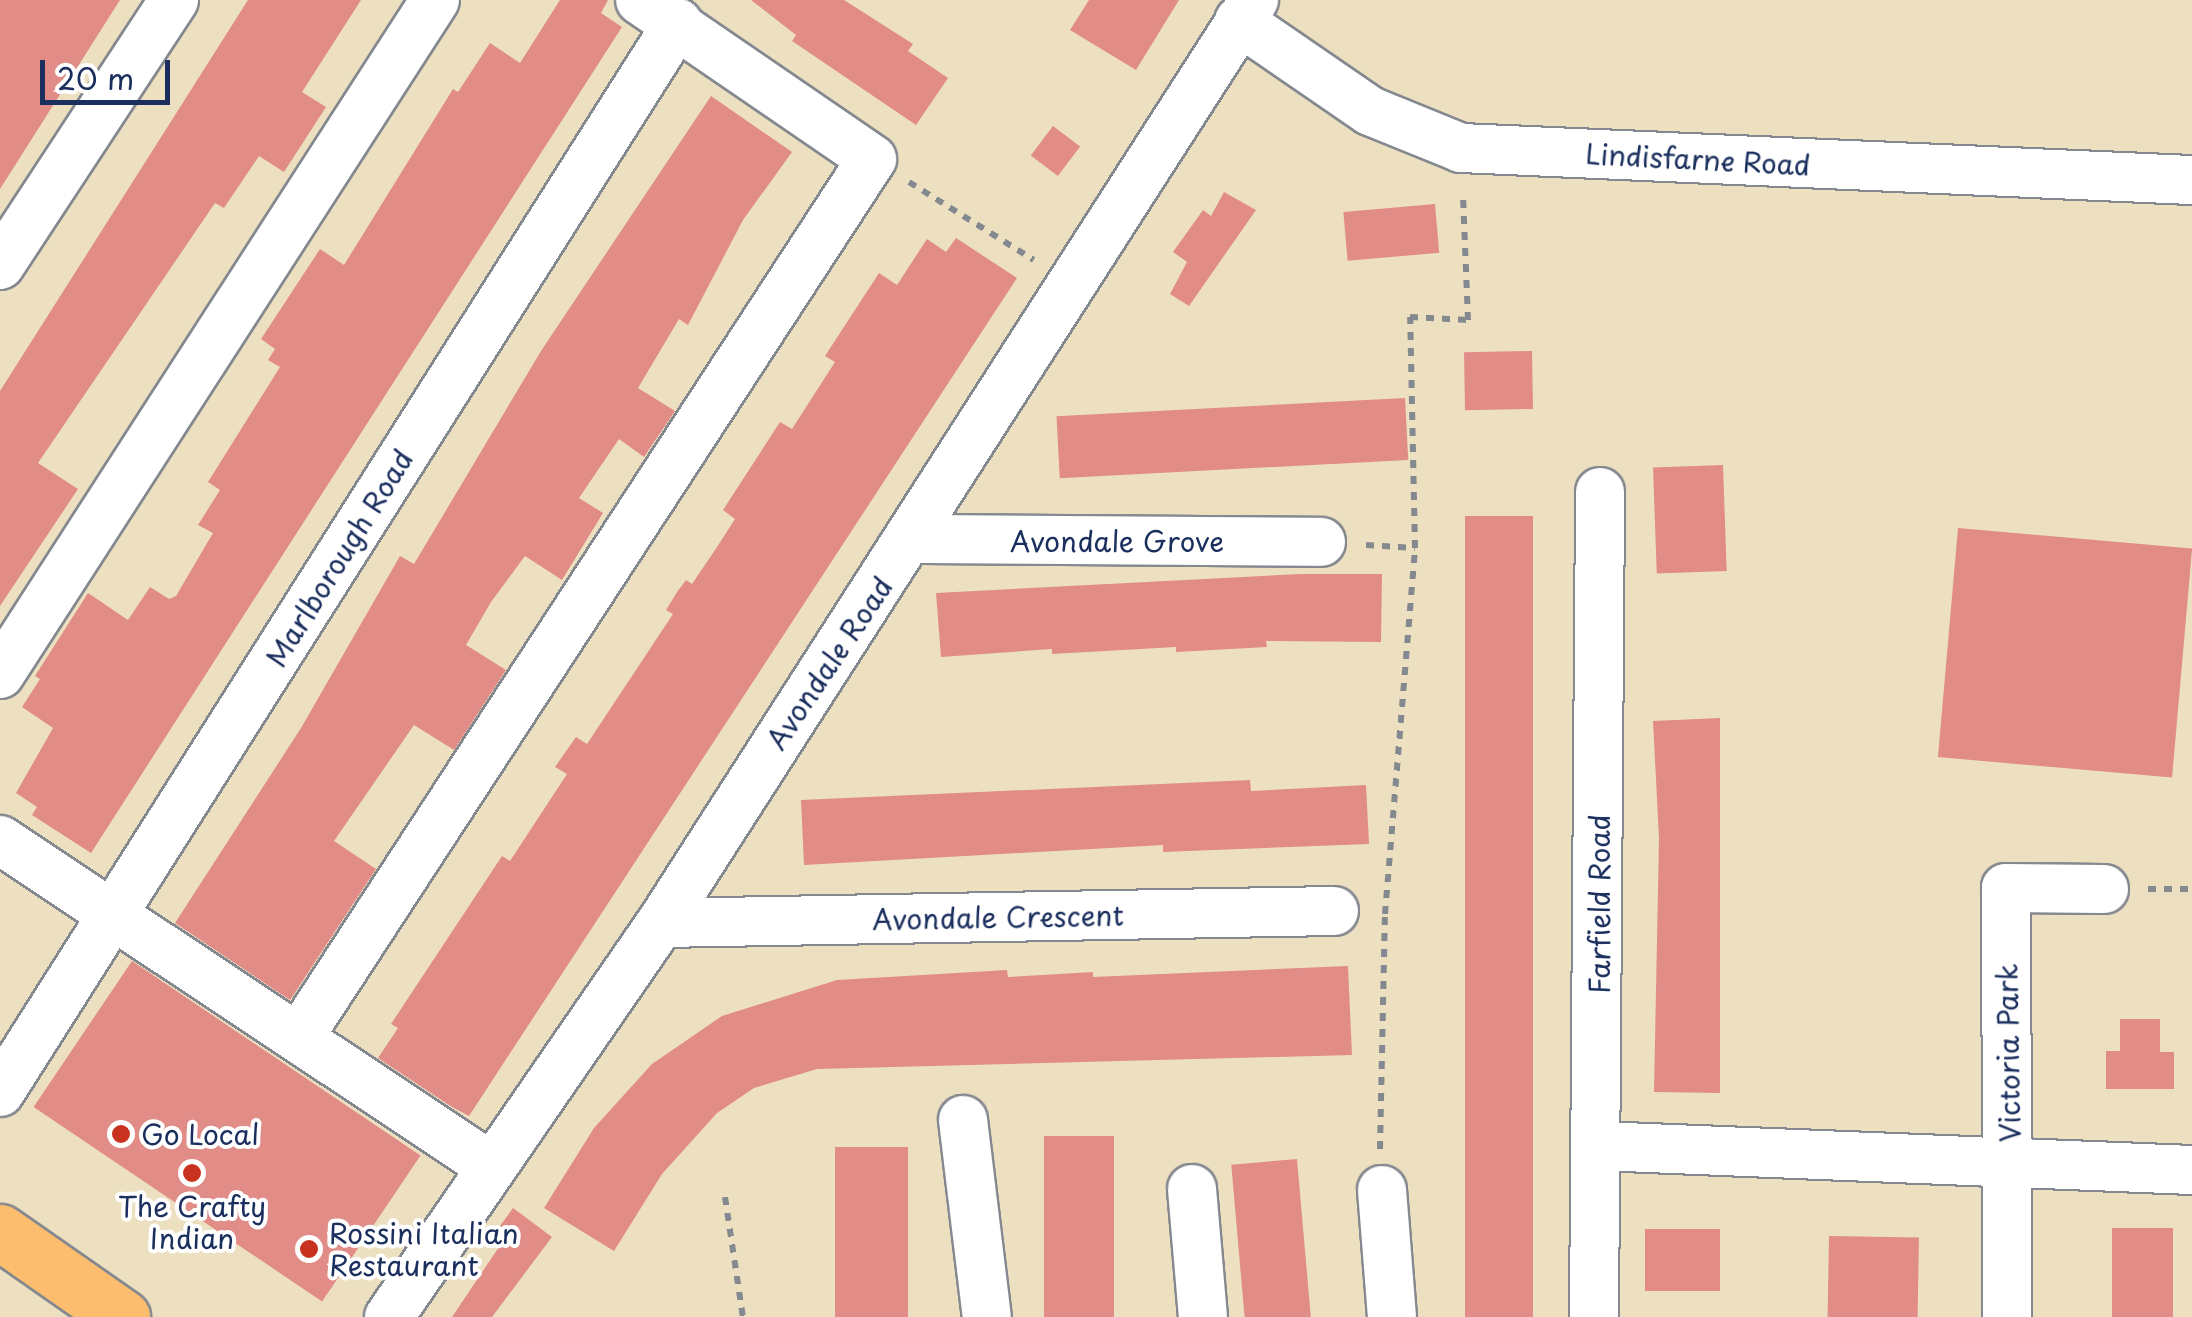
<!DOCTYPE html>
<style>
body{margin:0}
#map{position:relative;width:2192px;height:1317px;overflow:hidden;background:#ede0c0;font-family:"Playpen Sans",sans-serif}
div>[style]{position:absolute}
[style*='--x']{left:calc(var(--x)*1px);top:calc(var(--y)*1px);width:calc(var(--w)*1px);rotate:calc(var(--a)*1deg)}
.building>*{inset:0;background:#e18c87;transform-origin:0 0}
.path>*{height:6px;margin-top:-3px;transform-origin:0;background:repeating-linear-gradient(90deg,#84888f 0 8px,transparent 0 16px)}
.roads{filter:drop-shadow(2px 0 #84888f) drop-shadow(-2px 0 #84888f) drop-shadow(0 2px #84888f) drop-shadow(0 -2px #84888f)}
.minor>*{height:48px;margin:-24px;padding:0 24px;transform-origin:24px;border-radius:24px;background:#fff}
.highway>*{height:55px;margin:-27.5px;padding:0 27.5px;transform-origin:27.5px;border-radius:27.5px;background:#fcbd6f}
.dots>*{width:28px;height:28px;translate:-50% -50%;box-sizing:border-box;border:5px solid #fff;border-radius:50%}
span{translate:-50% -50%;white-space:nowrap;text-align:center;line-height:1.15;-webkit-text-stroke:8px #fff;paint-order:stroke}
.street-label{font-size:28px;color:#1b2f5e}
.poi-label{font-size:28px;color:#1b2f5e}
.left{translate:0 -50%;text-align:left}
.scale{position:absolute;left:40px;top:60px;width:130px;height:45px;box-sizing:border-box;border:5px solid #1b2f5e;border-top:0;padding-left:12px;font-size:30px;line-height:35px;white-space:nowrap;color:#1b2f5e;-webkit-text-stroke:8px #fff;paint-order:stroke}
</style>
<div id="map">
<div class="building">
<div style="clip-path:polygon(0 0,120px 0,0 189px)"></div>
<div style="clip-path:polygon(248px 0,361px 0,302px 92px,326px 107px,284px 172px,259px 156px,224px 208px,215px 203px,38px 463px,78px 489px,0 606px,0 391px)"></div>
<div style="clip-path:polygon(560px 0,608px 0,601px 13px,622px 27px,91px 853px,32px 815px,37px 807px,16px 793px,53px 728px,22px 707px,40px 679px,35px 676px,88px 593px,128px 620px,150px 587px,169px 599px,176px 596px,213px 533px,198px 525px,220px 490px,208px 482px,280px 367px,268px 360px,275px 349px,261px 339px,320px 249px,344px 265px,453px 89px,458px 92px,490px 43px,520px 63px)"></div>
<div style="clip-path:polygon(751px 0,844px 0,913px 44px,908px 51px,948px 78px,916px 125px,792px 41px,796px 35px)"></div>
<div style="clip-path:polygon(1089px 0,1179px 0,1136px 70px,1070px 30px)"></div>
<div style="clip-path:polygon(711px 96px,792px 152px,743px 220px,688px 325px,679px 319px,638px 388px,675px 411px,644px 457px,619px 439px,579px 498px,603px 513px,562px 580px,525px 556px,491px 602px,466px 645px,506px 670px,454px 750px,414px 725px,334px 841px,376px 869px,290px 1000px,175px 923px,301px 728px,400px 556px,414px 564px,541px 351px)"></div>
<div style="left:1053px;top:126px;width:34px;height:37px;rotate:37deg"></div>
<div style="clip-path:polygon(1224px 192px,1256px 210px,1189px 306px,1170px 294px,1187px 262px,1173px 252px,1203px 210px,1211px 216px)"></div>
<div style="left:1435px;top:204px;width:49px;height:92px;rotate:85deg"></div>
<div style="clip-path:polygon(956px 238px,1017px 278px,469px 1116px,452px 1107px,378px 1058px,398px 1028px,391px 1024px,502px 856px,510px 861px,567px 774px,555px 767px,576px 737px,587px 744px,673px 614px,666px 610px,677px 592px,686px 580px,692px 584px,717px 547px,735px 519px,723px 510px,780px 422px,792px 429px,835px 362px,825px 356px,879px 273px,897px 285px,927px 239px,946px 252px)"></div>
<div style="left:1532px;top:351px;width:58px;height:68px;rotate:89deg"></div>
<div style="left:1405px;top:398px;width:62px;height:349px;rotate:87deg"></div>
<div style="left:1723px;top:465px;width:106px;height:70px;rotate:88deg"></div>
<div style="left:1465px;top:516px;width:68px;height:801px"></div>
<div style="left:1958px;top:528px;width:235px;height:230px;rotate:5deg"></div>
<div style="clip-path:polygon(1300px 574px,1382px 574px,1381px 642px,1266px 641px,1267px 647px,1176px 652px,1176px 647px,1052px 654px,1052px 649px,941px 657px,936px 593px)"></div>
<div style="clip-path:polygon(1720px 718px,1720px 1093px,1654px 1092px,1659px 838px,1653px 721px)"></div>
<div style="clip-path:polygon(1250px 780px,1251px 791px,1366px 785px,1369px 844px,1163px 852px,1163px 845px,804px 865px,801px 800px)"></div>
<div style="left:132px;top:961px;width:348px;height:176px;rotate:34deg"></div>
<div style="clip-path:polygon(1348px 966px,1352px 1055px,817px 1069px,754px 1088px,717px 1113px,662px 1174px,614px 1251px,544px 1208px,594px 1128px,652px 1064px,722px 1016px,837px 980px,1007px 970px,1008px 977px,1093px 972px,1093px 977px)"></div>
<div style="clip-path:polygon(2120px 1019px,2160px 1019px,2160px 1052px,2174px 1052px,2174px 1089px,2106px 1089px,2106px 1051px,2120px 1051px)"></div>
<div style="left:1044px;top:1136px;width:70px;height:182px"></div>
<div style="left:835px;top:1147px;width:73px;height:171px"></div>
<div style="left:1297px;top:1159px;width:159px;height:66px;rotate:85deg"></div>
<div style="clip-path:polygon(513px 1208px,552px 1237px,492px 1317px,452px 1317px,501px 1244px,492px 1237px)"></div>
<div style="left:2112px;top:1228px;width:61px;height:89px"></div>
<div style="left:1645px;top:1229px;width:75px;height:62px"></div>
<div style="left:1829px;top:1236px;width:90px;height:81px;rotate:1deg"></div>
</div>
<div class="path">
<div style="--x:909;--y:182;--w:147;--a:32"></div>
<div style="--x:1366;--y:545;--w:49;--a:3.5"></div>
<div style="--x:2148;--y:889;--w:44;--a:0"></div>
<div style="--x:1380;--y:1149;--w:235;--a:-88.8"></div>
<div style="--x:1385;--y:914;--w:367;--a:-85.3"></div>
<div style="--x:1415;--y:548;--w:231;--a:-91.2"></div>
<div style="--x:1410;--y:317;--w:58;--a:3"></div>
<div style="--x:1468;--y:320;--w:127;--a:-92.3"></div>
<div style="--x:725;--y:1197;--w:121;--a:81.5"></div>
</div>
<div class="roads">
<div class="minor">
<div style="--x:1239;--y:21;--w:159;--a:34.5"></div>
<div style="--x:1370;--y:111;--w:98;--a:22.1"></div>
<div style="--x:1461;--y:148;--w:732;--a:2.51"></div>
<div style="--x:0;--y:265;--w:317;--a:-56.7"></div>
<div style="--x:912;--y:539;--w:409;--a:0.4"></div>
<div style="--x:0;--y:674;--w:802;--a:-57.16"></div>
<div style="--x:0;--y:840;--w:591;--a:33.61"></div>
<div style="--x:661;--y:923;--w:673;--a:-1.02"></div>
<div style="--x:299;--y:1037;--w:1048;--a:-56.87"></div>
<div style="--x:872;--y:159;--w:281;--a:-145.6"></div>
<div style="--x:0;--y:1092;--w:1266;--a:-57.62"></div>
<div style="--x:963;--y:1120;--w:198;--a:83.1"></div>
<div style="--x:1599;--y:1146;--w:593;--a:2.32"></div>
<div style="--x:1192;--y:1189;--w:128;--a:85.1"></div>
<div style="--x:1382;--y:1190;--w:127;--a:85.5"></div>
<div style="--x:389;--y:1317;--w:479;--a:-55.4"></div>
<div style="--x:661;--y:923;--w:1097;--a:-57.28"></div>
<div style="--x:1594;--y:1317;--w:825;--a:-89.58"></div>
<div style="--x:2007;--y:1317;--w:429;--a:-90.1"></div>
<div style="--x:2006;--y:888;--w:98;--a:0.6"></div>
</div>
<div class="highway">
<div style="--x:0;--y:1232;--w:149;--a:34.9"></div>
</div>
</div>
<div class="dots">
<div style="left:121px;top:1134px;background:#c8321e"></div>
<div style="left:192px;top:1173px;background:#c8321e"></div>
<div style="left:309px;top:1249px;background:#c8321e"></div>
</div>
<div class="street-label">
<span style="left:1698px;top:159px;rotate:3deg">Lindisfarne Road</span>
<span style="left:1117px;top:541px">Avondale Grove</span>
<span style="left:339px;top:558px;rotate:-58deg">Marlborough Road</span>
<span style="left:829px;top:663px;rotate:-56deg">Avondale Road</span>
<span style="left:1599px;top:904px;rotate:-90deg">Farfield Road</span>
<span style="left:998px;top:917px;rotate:-1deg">Avondale Crescent</span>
<span style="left:2008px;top:1053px;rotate:-91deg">Victoria Park</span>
</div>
<div class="poi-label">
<span class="left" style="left:141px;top:1134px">Go Local</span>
<span style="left:192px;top:1222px">The Crafty<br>Indian</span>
<span class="left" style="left:329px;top:1249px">Rossini Italian<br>Restaurant</span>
</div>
<div class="scale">20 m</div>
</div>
